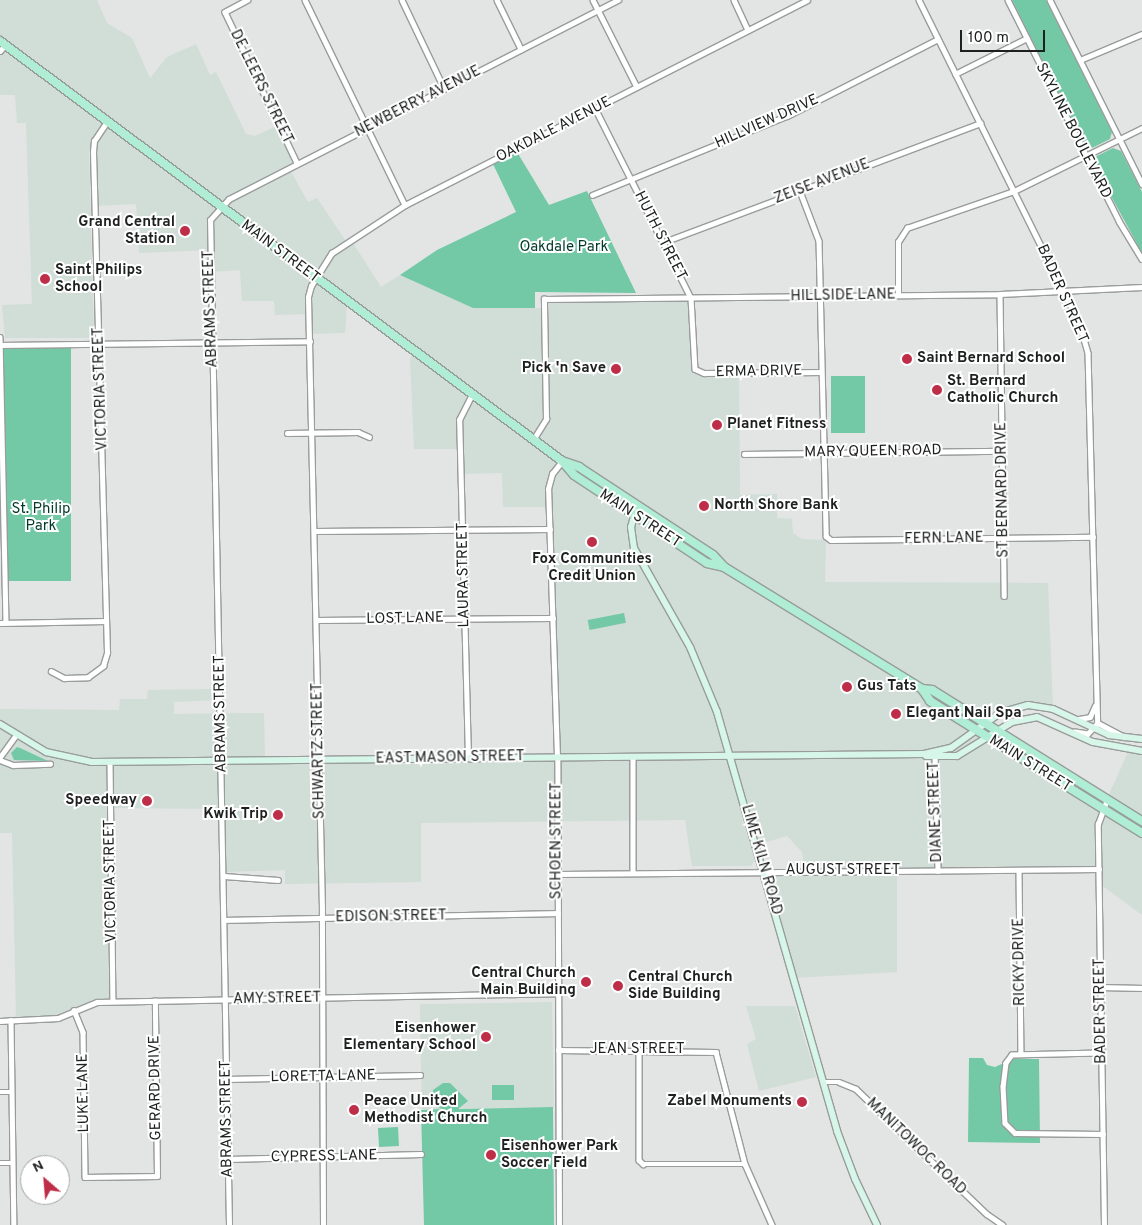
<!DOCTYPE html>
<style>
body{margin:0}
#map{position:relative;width:1142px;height:1225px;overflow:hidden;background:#e2e5e3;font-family:Overpass,sans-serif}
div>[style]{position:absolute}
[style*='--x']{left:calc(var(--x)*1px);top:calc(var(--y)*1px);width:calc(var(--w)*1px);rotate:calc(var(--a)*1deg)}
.built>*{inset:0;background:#d1ddd7;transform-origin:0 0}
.green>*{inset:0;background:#73c8a6;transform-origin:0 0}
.roads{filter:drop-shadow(1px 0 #999c9b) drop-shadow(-1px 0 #999c9b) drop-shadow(0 1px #999c9b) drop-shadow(0 -1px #999c9b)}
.street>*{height:4.5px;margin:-2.25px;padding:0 2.25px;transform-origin:2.25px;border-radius:2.25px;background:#fff}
.secondary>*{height:6px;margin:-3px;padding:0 3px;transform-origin:3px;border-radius:3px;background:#d7f6ea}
.primary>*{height:8px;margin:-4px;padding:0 4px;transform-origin:4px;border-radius:4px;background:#afedd4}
.dots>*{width:14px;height:14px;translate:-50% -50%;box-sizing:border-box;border:2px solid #fff;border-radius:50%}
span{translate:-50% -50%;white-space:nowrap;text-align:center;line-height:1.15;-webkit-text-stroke:4px #fff;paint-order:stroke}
.street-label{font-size:15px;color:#1e1f1f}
.poi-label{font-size:15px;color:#1e1f1f;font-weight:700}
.right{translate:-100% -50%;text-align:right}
.left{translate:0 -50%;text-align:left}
.park-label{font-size:15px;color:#013a29}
.north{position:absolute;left:20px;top:1155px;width:50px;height:50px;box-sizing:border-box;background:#fff;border:1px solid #a5a5a5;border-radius:50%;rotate:333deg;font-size:14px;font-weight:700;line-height:20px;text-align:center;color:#1e1f1f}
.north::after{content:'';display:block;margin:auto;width:18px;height:22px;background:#bf2e48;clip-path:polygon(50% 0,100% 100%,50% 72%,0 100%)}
.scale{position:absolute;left:960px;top:30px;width:85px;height:22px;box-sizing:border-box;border:2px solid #1e1f1f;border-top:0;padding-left:6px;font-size:15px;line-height:18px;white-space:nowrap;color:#1e1f1f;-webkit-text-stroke:4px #fff;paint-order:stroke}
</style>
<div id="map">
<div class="built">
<div style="clip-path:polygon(0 0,97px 0,107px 23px,132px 38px,150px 78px,167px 57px,196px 44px,210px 75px,216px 72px,246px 134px,255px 136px,279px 125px,297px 163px,289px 168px,308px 202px,317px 198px,347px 243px,351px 240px,381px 287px,400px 275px,473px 308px,544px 308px,544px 299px,691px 298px,693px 362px,699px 372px,739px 373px,740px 495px,777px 494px,777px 518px,792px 519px,793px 533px,802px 539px,821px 540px,826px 536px,825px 582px,1048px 583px,1053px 709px,1040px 706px,1006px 710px,977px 731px,1142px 833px,1142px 915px,1100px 884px,1099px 869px,897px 872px,897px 972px,795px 978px,765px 872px,805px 871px,802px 852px,787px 836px,752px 846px,755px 860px,751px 866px,692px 866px,685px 820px,421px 823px,421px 882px,285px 884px,285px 870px,223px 872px,222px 809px,111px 808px,113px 1001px,97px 1002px,58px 1018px,11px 1020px,16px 1015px,12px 833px,0 833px,0 709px,119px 710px,120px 699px,147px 699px,148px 690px,220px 689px,220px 700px,174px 702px,174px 714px,264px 713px,265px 760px,556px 757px,549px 507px,503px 507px,502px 473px,461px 474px,460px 449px,414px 449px,410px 359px,414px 352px,347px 303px,345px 333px,309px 334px,309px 314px,275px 315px,274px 301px,242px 301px,240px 270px,210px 272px,209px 250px,139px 253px,136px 204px,95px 206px,93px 152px,89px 152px,94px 338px,5px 338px,2px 305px,32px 304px,26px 123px,17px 123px,15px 95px,0 95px)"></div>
<div style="clip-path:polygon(1129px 750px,1142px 751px,1142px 821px,1107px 799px)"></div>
<div style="left:552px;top:1002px;width:105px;height:132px;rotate:89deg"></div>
<div style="clip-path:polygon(746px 1006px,795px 1006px,816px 1077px,759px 1091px,747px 1044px,756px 1039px)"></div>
</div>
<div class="green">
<div style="clip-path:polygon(1012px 0,1046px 0,1112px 132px,1110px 139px,1092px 148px,1084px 145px)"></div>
<div style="clip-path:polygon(1113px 148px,1121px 151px,1142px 192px,1142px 253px,1093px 163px,1095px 157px)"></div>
<div style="clip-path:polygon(517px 152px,549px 205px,587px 191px,636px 293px,535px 292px,535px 308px,473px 308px,400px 275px,437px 250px,516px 212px,493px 164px)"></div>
<div style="left:4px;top:348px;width:67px;height:233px"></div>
<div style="left:831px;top:376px;width:34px;height:57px"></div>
<div style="left:624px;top:613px;width:10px;height:37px;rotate:79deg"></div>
<div style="clip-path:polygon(17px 747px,20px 748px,48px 761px,14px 760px,11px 753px)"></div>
<div style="clip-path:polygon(969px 1058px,983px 1058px,987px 1065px,995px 1067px,1013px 1059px,1039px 1059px,1040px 1143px,968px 1142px)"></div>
<div style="clip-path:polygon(443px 1083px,450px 1083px,468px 1101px,458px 1109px,553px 1107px,554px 1225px,424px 1225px,421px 1110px,442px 1109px,434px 1105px,433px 1090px)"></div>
<div style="left:514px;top:1085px;width:15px;height:22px;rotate:90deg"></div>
<div style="left:398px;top:1127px;width:19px;height:20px;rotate:87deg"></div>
</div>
<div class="roads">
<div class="street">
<div style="--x:248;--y:0;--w:26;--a:152"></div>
<div style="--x:225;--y:12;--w:167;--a:64.5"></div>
<div style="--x:305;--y:0;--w:228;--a:64"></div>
<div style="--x:402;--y:0;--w:98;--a:64.5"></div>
<div style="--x:497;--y:0;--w:55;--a:63.9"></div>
<div style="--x:593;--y:0;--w:97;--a:63.2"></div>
<div style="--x:734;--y:0;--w:33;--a:65"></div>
<div style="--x:919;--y:0;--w:363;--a:63.6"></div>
<div style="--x:1080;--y:325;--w:29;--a:74"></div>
<div style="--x:1088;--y:353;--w:370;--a:88.5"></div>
<div style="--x:1098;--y:723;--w:15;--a:132"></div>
<div style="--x:1088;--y:734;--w:13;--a:-171"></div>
<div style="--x:1008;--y:0;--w:247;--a:63.3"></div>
<div style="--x:1119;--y:221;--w:44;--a:58.8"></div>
<div style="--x:1050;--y:0;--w:206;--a:63.4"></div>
<div style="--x:0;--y:51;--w:8;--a:-50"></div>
<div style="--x:1080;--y:60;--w:67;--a:-22.8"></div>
<div style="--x:955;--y:74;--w:80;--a:-26.6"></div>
<div style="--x:595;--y:108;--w:213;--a:63.2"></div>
<div style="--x:691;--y:298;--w:71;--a:86.8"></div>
<div style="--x:695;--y:369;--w:10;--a:24"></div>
<div style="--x:704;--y:373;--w:117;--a:-0.5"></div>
<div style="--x:800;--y:191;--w:53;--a:69.2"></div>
<div style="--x:819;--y:241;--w:295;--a:88.6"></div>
<div style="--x:826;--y:536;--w:6;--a:39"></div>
<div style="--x:831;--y:540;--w:262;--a:-0.7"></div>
<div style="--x:592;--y:195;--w:210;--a:-22.1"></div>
<div style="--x:787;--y:116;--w:169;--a:-27"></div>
<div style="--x:664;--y:242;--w:338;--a:-20.6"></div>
<div style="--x:1000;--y:294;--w:302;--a:89.2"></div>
<div style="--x:898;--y:295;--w:53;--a:-90"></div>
<div style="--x:898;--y:242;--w:17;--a:-57"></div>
<div style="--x:907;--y:228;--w:113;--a:-19.1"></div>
<div style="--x:1014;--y:191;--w:143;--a:-26.2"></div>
<div style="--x:0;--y:337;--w:285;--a:88.8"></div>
<div style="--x:0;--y:345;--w:310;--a:-0.7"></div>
<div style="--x:287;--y:433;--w:71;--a:-0.8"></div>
<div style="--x:358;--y:432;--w:12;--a:24"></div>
<div style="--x:533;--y:440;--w:25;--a:-58"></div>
<div style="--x:546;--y:419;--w:120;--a:-91"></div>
<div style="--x:544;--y:299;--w:456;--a:-0.6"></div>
<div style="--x:1000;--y:294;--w:142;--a:-2.8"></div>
<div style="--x:744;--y:454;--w:258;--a:-0.7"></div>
<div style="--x:314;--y:531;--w:236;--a:-0.5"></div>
<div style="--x:316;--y:620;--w:237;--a:-0.5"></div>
<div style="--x:0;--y:623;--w:106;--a:-1.1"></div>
<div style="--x:51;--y:671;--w:15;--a:28"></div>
<div style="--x:64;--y:678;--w:24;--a:-2"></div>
<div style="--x:88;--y:677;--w:19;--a:-36"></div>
<div style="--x:103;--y:666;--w:14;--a:-73"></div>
<div style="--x:107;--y:653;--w:501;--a:-91.6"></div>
<div style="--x:93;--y:152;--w:11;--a:-85"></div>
<div style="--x:94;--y:141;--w:23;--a:-56"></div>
<div style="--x:1079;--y:719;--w:11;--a:-10"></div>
<div style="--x:1090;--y:717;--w:12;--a:-66"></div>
<div style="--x:1098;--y:723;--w:30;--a:28"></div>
<div style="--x:935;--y:754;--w:117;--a:88.5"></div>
<div style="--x:633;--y:756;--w:117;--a:90"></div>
<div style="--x:0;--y:757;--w:26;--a:-54"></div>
<div style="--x:468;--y:758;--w:338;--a:-91.5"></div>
<div style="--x:459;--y:420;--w:28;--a:-63"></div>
<div style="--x:0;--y:760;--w:14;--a:21"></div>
<div style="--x:13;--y:765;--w:37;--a:-2"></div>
<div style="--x:110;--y:762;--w:239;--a:89.3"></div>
<div style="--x:1019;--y:870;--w:184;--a:89.4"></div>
<div style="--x:558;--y:874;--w:541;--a:-0.53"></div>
<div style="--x:224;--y:876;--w:54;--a:4.2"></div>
<div style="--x:224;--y:920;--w:334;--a:-1.2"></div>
<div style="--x:1101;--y:987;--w:41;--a:1.4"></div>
<div style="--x:74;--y:1010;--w:24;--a:68"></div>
<div style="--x:83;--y:1032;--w:145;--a:89.2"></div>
<div style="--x:85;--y:1177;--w:72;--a:-0.8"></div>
<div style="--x:157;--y:1176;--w:175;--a:-90.7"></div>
<div style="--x:11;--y:1020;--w:205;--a:89.2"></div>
<div style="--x:0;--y:1021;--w:58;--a:-3"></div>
<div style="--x:58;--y:1018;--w:42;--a:-22.3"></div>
<div style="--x:97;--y:1002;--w:461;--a:-1.1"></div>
<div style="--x:558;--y:1050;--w:158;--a:0.7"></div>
<div style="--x:716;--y:1052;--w:116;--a:75.5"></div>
<div style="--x:745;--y:1164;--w:67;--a:66.1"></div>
<div style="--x:639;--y:1050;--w:110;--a:90"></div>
<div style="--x:639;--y:1160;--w:6;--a:45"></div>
<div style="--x:643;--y:1164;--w:102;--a:0"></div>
<div style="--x:1102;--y:1053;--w:90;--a:178.7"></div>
<div style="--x:1012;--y:1055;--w:10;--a:127"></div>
<div style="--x:1006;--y:1063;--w:23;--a:97"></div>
<div style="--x:1003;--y:1086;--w:37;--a:87"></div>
<div style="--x:1005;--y:1123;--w:14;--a:45"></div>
<div style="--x:1015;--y:1133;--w:88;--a:0.7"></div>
<div style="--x:226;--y:1079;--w:194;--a:-1.2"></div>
<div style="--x:824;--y:1082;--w:15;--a:0"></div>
<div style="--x:839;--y:1082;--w:18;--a:22"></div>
<div style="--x:856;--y:1089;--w:181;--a:43.7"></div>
<div style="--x:987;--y:1214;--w:19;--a:35"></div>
<div style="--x:0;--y:1092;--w:12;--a:0"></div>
<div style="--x:228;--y:1159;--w:193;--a:-1.5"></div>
<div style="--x:0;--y:1163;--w:13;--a:0"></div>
<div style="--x:229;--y:1225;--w:1005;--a:-91.08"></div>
<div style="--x:210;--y:220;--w:28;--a:-48"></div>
<div style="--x:229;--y:199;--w:437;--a:-27.1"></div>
<div style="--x:323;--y:1225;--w:315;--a:-90.2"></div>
<div style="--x:322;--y:910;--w:613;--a:-91.31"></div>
<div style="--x:308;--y:297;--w:11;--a:-75"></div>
<div style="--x:311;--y:286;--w:39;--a:-58"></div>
<div style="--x:332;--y:253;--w:87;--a:-33.3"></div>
<div style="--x:405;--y:205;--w:451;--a:-27"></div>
<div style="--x:559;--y:1225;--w:468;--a:-90.2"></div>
<div style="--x:557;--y:757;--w:268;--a:-91.9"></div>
<div style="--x:548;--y:489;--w:16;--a:-75"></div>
<div style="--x:552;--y:474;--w:16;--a:-52"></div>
<div style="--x:1104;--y:1225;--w:401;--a:-90.9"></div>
<div style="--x:1098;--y:824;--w:27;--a:-70"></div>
</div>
<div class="secondary">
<div style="--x:637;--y:505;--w:23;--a:105"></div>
<div style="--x:631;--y:527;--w:21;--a:82"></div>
<div style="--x:634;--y:548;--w:114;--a:60.5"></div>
<div style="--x:690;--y:647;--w:70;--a:67.4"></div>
<div style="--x:717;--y:712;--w:436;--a:74"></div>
<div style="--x:837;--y:1131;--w:51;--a:69.4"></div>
<div style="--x:855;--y:1179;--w:51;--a:64.4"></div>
<div style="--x:0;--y:724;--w:54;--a:31.3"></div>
<div style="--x:46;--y:752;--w:47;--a:12.3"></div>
<div style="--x:92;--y:762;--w:832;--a:-0.55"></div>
<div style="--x:924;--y:754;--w:28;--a:-13"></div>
<div style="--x:951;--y:748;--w:60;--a:-35.5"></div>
<div style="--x:1000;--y:713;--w:29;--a:-16"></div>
<div style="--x:1028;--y:705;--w:25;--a:9"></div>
<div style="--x:1053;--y:709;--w:62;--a:24.9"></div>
<div style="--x:1109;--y:735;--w:33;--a:7"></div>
<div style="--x:926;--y:756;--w:31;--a:0"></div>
<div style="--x:957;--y:756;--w:65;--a:-31.7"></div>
<div style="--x:1012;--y:722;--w:25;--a:-11"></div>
<div style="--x:1037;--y:717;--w:61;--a:24.1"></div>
<div style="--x:1093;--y:742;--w:50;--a:10.4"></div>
</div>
<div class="primary">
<div style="--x:0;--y:41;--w:702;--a:36.77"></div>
<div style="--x:562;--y:461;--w:18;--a:49"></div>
<div style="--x:574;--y:475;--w:159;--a:33.5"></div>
<div style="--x:707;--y:563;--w:17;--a:13"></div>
<div style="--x:562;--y:461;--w:18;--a:19"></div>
<div style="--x:579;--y:467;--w:160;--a:33.3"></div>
<div style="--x:713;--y:555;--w:16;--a:47"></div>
<div style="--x:724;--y:567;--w:233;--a:31.6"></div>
<div style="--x:922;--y:689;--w:14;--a:56"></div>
<div style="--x:930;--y:701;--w:250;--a:31.9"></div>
<div style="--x:922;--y:689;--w:10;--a:6"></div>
<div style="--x:932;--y:690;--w:248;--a:32"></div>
</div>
</div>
<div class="dots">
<div style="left:185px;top:231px;background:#bf2e48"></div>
<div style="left:45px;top:279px;background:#bf2e48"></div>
<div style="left:907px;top:359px;background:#bf2e48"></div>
<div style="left:616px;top:369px;background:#bf2e48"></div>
<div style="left:937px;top:390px;background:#bf2e48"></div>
<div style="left:717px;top:425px;background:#bf2e48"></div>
<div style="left:704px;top:506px;background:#bf2e48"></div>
<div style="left:592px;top:542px;background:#bf2e48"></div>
<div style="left:847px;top:687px;background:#bf2e48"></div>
<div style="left:896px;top:714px;background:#bf2e48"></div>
<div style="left:147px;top:801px;background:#bf2e48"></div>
<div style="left:278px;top:815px;background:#bf2e48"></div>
<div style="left:586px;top:982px;background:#bf2e48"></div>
<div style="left:618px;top:986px;background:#bf2e48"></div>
<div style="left:486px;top:1037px;background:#bf2e48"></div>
<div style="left:802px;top:1102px;background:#bf2e48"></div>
<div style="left:354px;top:1110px;background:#bf2e48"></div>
<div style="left:491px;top:1155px;background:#bf2e48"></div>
</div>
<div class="street-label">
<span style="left:261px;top:87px;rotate:64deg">DE LEERS STREET</span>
<span style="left:418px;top:102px;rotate:-27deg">NEWBERRY AVENUE</span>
<span style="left:767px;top:122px;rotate:-24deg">HILLVIEW DRIVE</span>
<span style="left:554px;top:130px;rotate:-27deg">OAKDALE AVENUE</span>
<span style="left:1073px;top:131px;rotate:63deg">SKYLINE BOULEVARD</span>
<span style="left:822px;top:182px;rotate:-21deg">ZEISE AVENUE</span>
<span style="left:660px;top:236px;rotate:63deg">HUTH STREET</span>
<span style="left:280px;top:252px;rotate:37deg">MAIN STREET</span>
<span style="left:1062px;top:294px;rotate:66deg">BADER STREET</span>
<span style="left:843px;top:296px;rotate:-1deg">HILLSIDE LANE</span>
<span style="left:211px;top:309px;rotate:-92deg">ABRAMS STREET</span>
<span style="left:759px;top:372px;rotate:-1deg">ERMA DRIVE</span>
<span style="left:101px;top:389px;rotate:-92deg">VICTORIA STREET</span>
<span style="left:873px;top:452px;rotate:-1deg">MARY QUEEN ROAD</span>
<span style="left:1003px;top:490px;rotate:-91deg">ST BERNARD DRIVE</span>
<span style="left:640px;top:519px;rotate:33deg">MAIN STREET</span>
<span style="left:944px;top:539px;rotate:-1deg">FERN LANE</span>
<span style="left:464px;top:575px;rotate:-91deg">LAURA STREET</span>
<span style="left:405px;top:619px;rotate:-1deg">LOST LANE</span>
<span style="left:221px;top:714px;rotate:-91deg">ABRAMS STREET</span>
<span style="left:319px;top:751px;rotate:-91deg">SCHWARTZ STREET</span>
<span style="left:450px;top:758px;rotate:-1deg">EAST MASON STREET</span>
<span style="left:1030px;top:764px;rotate:32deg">MAIN STREET</span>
<span style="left:936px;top:812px;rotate:-92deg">DIANE STREET</span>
<span style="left:557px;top:841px;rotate:-90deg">SCHOEN STREET</span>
<span style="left:761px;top:860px;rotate:74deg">LIME KILN ROAD</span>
<span style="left:843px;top:871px">AUGUST STREET</span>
<span style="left:111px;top:881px;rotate:-91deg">VICTORIA STREET</span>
<span style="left:391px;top:917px;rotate:-1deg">EDISON STREET</span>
<span style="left:1020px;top:962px;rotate:-91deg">RICKY DRIVE</span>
<span style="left:277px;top:999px;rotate:-1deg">AMY STREET</span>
<span style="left:1101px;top:1011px;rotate:-91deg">BADER STREET</span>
<span style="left:637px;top:1050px">JEAN STREET</span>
<span style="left:323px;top:1077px;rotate:-1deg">LORETTA LANE</span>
<span style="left:156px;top:1088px;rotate:-91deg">GERARD DRIVE</span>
<span style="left:84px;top:1093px;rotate:-91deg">LUKE LANE</span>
<span style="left:227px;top:1119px;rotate:-91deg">ABRAMS STREET</span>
<span style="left:916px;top:1147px;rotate:44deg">MANITOWOC ROAD</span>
<span style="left:324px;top:1157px;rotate:-1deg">CYPRESS LANE</span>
</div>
<div class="poi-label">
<span class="right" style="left:175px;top:231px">Grand Central<br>Station</span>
<span class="left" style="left:55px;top:279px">Saint Philips<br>School</span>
<span class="left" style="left:917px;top:359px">Saint Bernard School</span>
<span class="right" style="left:606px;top:369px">Pick 'n Save</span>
<span class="left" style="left:947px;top:390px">St. Bernard<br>Catholic Church</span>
<span class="left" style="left:727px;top:425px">Planet Fitness</span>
<span class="left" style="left:714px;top:506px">North Shore Bank</span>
<span style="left:592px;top:568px">Fox Communities<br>Credit Union</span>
<span class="left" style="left:857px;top:687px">Gus Tats</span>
<span class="left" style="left:906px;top:714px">Elegant Nail Spa</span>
<span class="right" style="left:137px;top:801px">Speedway</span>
<span class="right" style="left:268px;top:815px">Kwik Trip</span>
<span class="right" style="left:576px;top:982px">Central Church<br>Main Building</span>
<span class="left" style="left:628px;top:986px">Central Church<br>Side Building</span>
<span class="right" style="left:476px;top:1037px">Eisenhower<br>Elementary School</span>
<span class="left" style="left:364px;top:1110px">Peace United<br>Methodist Church</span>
<span class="right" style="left:792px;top:1102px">Zabel Monuments</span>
<span class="left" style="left:501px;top:1155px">Eisenhower Park<br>Soccer Field</span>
</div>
<div class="park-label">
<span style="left:564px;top:248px">Oakdale Park</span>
<span style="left:41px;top:518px">St. Philip<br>Park</span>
</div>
<div class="north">N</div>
<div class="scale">100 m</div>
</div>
